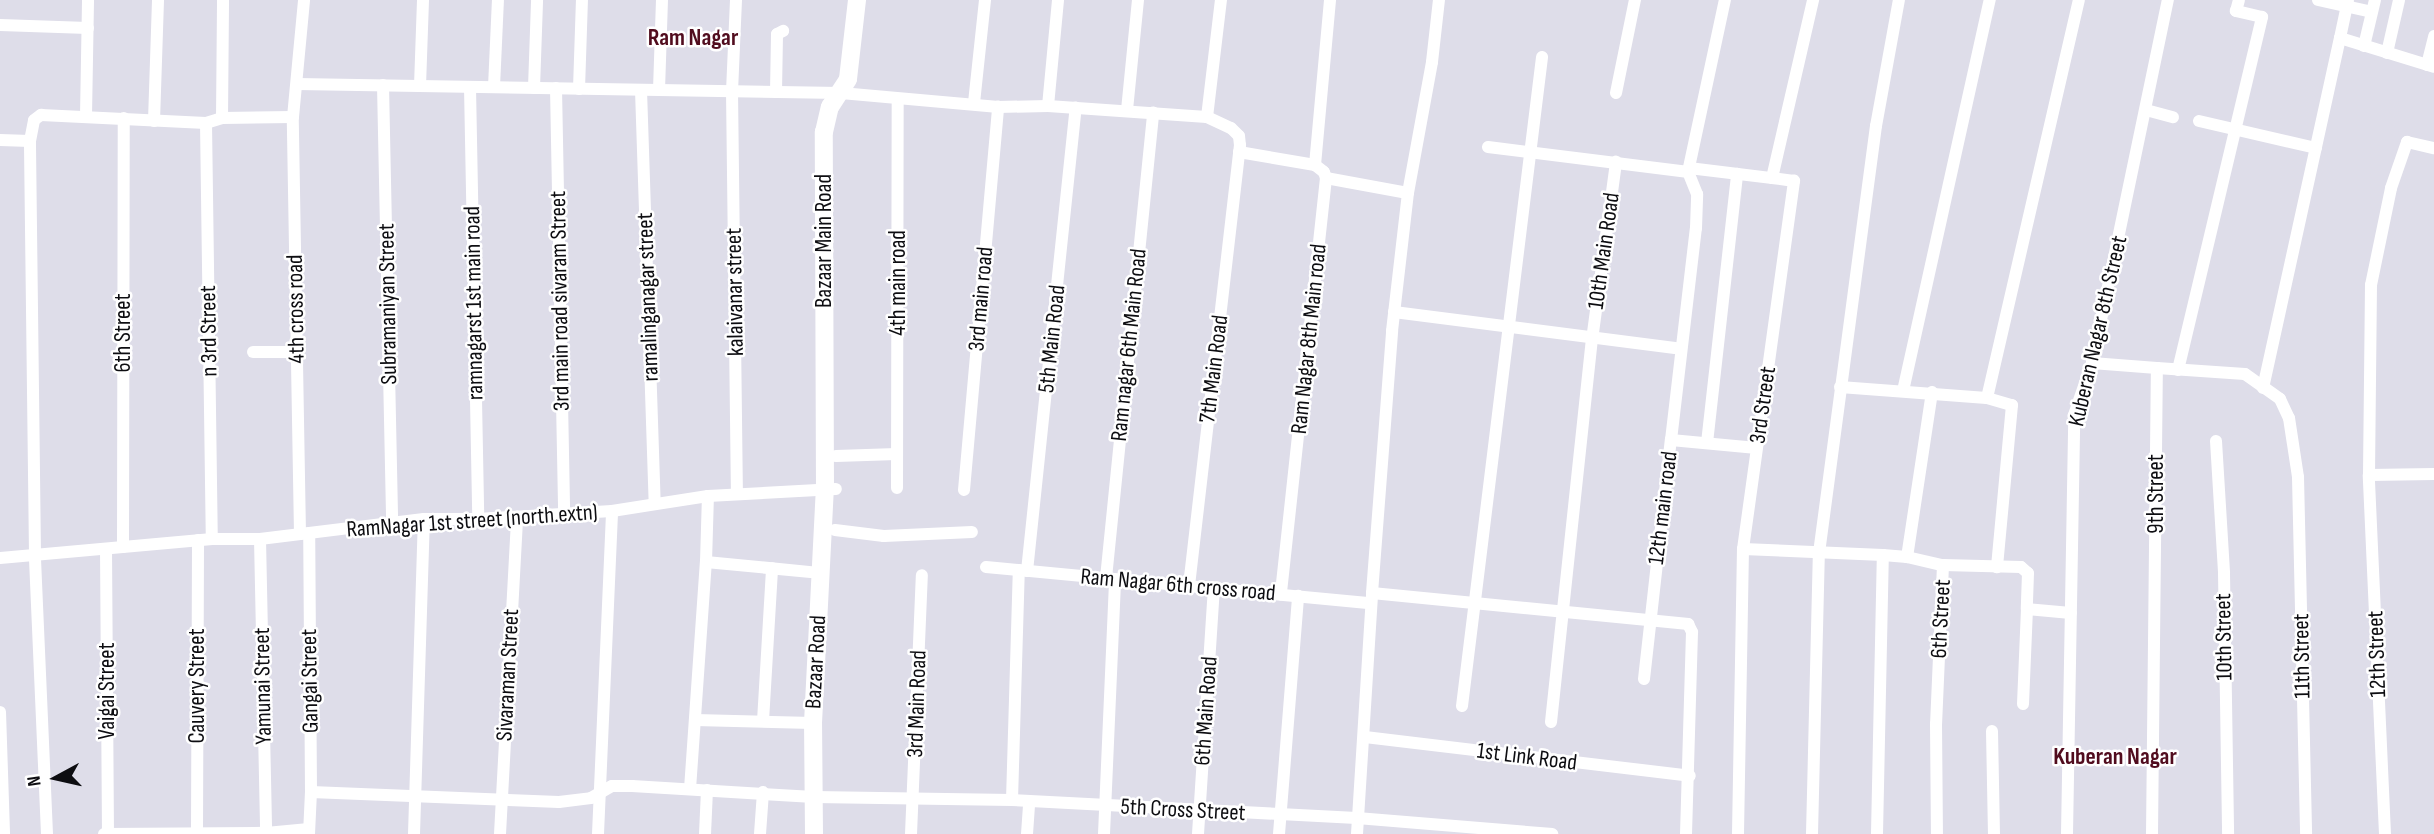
<!DOCTYPE html>
<style>
body{margin:0}
#map{position:relative;width:2434px;height:834px;overflow:hidden;background:#dedde9;font-family:"Sofia Sans Condensed",sans-serif}
div>[style]{position:absolute}
[style*='--x']{left:calc(var(--x)*1px);top:calc(var(--y)*1px);width:calc(var(--w)*1px);rotate:calc(var(--a)*1deg)}
.minor>*{height:12px;margin:-6px;padding:0 6px;transform-origin:6px;border-radius:6px;background:#fff}
.secondary>*{height:18px;margin:-9px;padding:0 9px;transform-origin:9px;border-radius:9px;background:#fff}
span{translate:-50% -50%;white-space:nowrap;text-align:center;line-height:1.15;-webkit-text-stroke:5px #fff;paint-order:stroke}
.street-label{font-size:23px;color:#0d0d11}
.neighbourhood-label{font-size:24px;color:#510c1e;font-weight:700}
.north{position:absolute;left:21px;top:743px;width:70px;height:70px;-webkit-text-stroke:5px #fff;paint-order:stroke;rotate:262deg;font-size:19px;font-weight:700;line-height:28px;text-align:center;color:#0d0d11}
.north::after{content:'';display:block;margin:auto;width:24px;height:32px;background:#0d0d11;clip-path:polygon(50% 0,100% 100%,50% 72%,0 100%)}
</style>
<div id="map">
<div class="minor">
<div style="--x:736;--y:0;--w:91;--a:92.5"></div>
<div style="--x:732;--y:91;--w:402;--a:89.3"></div>
<div style="--x:2318;--y:0;--w:55;--a:12.5"></div>
<div style="--x:0;--y:25;--w:88;--a:2"></div>
<div style="--x:2340;--y:38;--w:38;--a:-78"></div>
<div style="--x:2364;--y:46;--w:47;--a:-76.6"></div>
<div style="--x:2387;--y:53;--w:54;--a:-77.2"></div>
<div style="--x:2427;--y:65;--w:30;--a:-76"></div>
<div style="--x:297;--y:84;--w:544;--a:0.95"></div>
<div style="--x:841;--y:93;--w:158;--a:5.1"></div>
<div style="--x:998;--y:107;--w:50;--a:-1.1"></div>
<div style="--x:1048;--y:106;--w:159;--a:4"></div>
<div style="--x:1207;--y:117;--w:26;--a:25"></div>
<div style="--x:1231;--y:128;--w:11;--a:45"></div>
<div style="--x:1239;--y:136;--w:9;--a:84"></div>
<div style="--x:1240;--y:145;--w:444;--a:96.6"></div>
<div style="--x:383;--y:85;--w:437;--a:88.8"></div>
<div style="--x:420;--y:86;--w:86;--a:-88"></div>
<div style="--x:470;--y:87;--w:432;--a:88.9"></div>
<div style="--x:494;--y:87;--w:87;--a:-87.4"></div>
<div style="--x:534;--y:88;--w:88;--a:-88"></div>
<div style="--x:556;--y:88;--w:426;--a:88.9"></div>
<div style="--x:579;--y:89;--w:89;--a:-88.1"></div>
<div style="--x:641;--y:90;--w:414;--a:88.1"></div>
<div style="--x:659;--y:90;--w:90;--a:-88.1"></div>
<div style="--x:776;--y:92;--w:58;--a:-89"></div>
<div style="--x:777;--y:34;--w:7;--a:-27"></div>
<div style="--x:1616;--y:93;--w:95;--a:-78.5"></div>
<div style="--x:974;--y:103;--w:104;--a:-83.9"></div>
<div style="--x:1048;--y:106;--w:106;--a:-84.6"></div>
<div style="--x:1127;--y:110;--w:111;--a:-84.3"></div>
<div style="--x:2146;--y:110;--w:28;--a:15"></div>
<div style="--x:86;--y:116;--w:116;--a:-89"></div>
<div style="--x:1207;--y:117;--w:118;--a:-83.2"></div>
<div style="--x:222;--y:118;--w:118;--a:-89.5"></div>
<div style="--x:154;--y:121;--w:121;--a:-88.1"></div>
<div style="--x:2199;--y:121;--w:120;--a:13"></div>
<div style="--x:206;--y:123;--w:416;--a:89.2"></div>
<div style="--x:0;--y:140;--w:30;--a:2"></div>
<div style="--x:1488;--y:147;--w:202;--a:7.1"></div>
<div style="--x:1239;--y:152;--w:77;--a:9.7"></div>
<div style="--x:1315;--y:165;--w:11;--a:38"></div>
<div style="--x:1324;--y:172;--w:6;--a:72"></div>
<div style="--x:1326;--y:178;--w:419;--a:96.2"></div>
<div style="--x:1315;--y:165;--w:166;--a:-84.8"></div>
<div style="--x:1689;--y:168;--w:84;--a:6.9"></div>
<div style="--x:1326;--y:178;--w:83;--a:10.4"></div>
<div style="--x:1408;--y:193;--w:133;--a:-79.6"></div>
<div style="--x:1432;--y:62;--w:62;--a:-83.6"></div>
<div style="--x:1394;--y:312;--w:289;--a:7.3"></div>
<div style="--x:253;--y:352;--w:44;--a:0"></div>
<div style="--x:2092;--y:363;--w:65;--a:4.4"></div>
<div style="--x:2178;--y:370;--w:363;--a:-76.6"></div>
<div style="--x:2262;--y:17;--w:27;--a:-167"></div>
<div style="--x:2236;--y:11;--w:11;--a:-75"></div>
<div style="--x:1840;--y:387;--w:147;--a:4.3"></div>
<div style="--x:1987;--y:398;--w:26;--a:16"></div>
<div style="--x:2012;--y:405;--w:163;--a:95.3"></div>
<div style="--x:2263;--y:388;--w:358;--a:-77.6"></div>
<div style="--x:2340;--y:38;--w:98;--a:17.1"></div>
<div style="--x:1903;--y:391;--w:401;--a:-77.5"></div>
<div style="--x:1932;--y:392;--w:167;--a:98.6"></div>
<div style="--x:1907;--y:557;--w:37;--a:13"></div>
<div style="--x:1943;--y:565;--w:159;--a:92.5"></div>
<div style="--x:1936;--y:724;--w:110;--a:89.5"></div>
<div style="--x:1987;--y:398;--w:408;--a:-77"></div>
<div style="--x:1671;--y:440;--w:213;--a:-83.3"></div>
<div style="--x:1696;--y:228;--w:34;--a:-88"></div>
<div style="--x:1697;--y:194;--w:24;--a:-112"></div>
<div style="--x:1688;--y:172;--w:176;--a:-77.9"></div>
<div style="--x:2216;--y:441;--w:132;--a:86.5"></div>
<div style="--x:2224;--y:573;--w:261;--a:89.1"></div>
<div style="--x:1707;--y:443;--w:271;--a:-83.6"></div>
<div style="--x:836;--y:456;--w:61;--a:-1.9"></div>
<div style="--x:2369;--y:475;--w:65;--a:-0.9"></div>
<div style="--x:897;--y:488;--w:389;--a:-89.9"></div>
<div style="--x:964;--y:490;--w:385;--a:-84.9"></div>
<div style="--x:835;--y:530;--w:49;--a:7"></div>
<div style="--x:884;--y:536;--w:88;--a:-2.6"></div>
<div style="--x:300;--y:534;--w:417;--a:-91"></div>
<div style="--x:293;--y:117;--w:118;--a:-84.6"></div>
<div style="--x:260;--y:539;--w:294;--a:88.8"></div>
<div style="--x:123;--y:547;--w:429;--a:-89.9"></div>
<div style="--x:106;--y:549;--w:285;--a:89.6"></div>
<div style="--x:1743;--y:549;--w:140;--a:2.5"></div>
<div style="--x:0;--y:558;--w:213;--a:-5.1"></div>
<div style="--x:212;--y:539;--w:48;--a:0"></div>
<div style="--x:260;--y:539;--w:165;--a:-7"></div>
<div style="--x:424;--y:519;--w:54;--a:0"></div>
<div style="--x:478;--y:519;--w:134;--a:-3.4"></div>
<div style="--x:612;--y:511;--w:97;--a:-8.9"></div>
<div style="--x:708;--y:496;--w:128;--a:-3.1"></div>
<div style="--x:706;--y:562;--w:116;--a:5.5"></div>
<div style="--x:1943;--y:565;--w:78;--a:1.5"></div>
<div style="--x:2021;--y:567;--w:9;--a:41"></div>
<div style="--x:2028;--y:573;--w:36;--a:92"></div>
<div style="--x:2027;--y:609;--w:44;--a:5.2"></div>
<div style="--x:986;--y:567;--w:386;--a:5.4"></div>
<div style="--x:1027;--y:571;--w:466;--a:-84"></div>
<div style="--x:1106;--y:578;--w:468;--a:-84.2"></div>
<div style="--x:1372;--y:593;--w:263;--a:-85.6"></div>
<div style="--x:1392;--y:331;--w:139;--a:-83.4"></div>
<div style="--x:1644;--y:679;--w:241;--a:-83.6"></div>
<div style="--x:1671;--y:440;--w:86;--a:5.3"></div>
<div style="--x:2023;--y:704;--w:95;--a:-87.6"></div>
<div style="--x:1462;--y:706;--w:654;--a:-82.97"></div>
<div style="--x:0;--y:712;--w:122;--a:88.1"></div>
<div style="--x:695;--y:720;--w:118;--a:1.5"></div>
<div style="--x:763;--y:721;--w:153;--a:-86.6"></div>
<div style="--x:1551;--y:722;--w:384;--a:-83.9"></div>
<div style="--x:1592;--y:340;--w:180;--a:-82.3"></div>
<div style="--x:1992;--y:731;--w:103;--a:88.9"></div>
<div style="--x:1365;--y:737;--w:327;--a:6.8"></div>
<div style="--x:690;--y:789;--w:228;--a:-86"></div>
<div style="--x:706;--y:562;--w:66;--a:-88.3"></div>
<div style="--x:311;--y:792;--w:248;--a:2.3"></div>
<div style="--x:559;--y:802;--w:32;--a:-7"></div>
<div style="--x:591;--y:798;--w:24;--a:-30"></div>
<div style="--x:612;--y:786;--w:20;--a:0"></div>
<div style="--x:632;--y:786;--w:182;--a:3.5"></div>
<div style="--x:814;--y:797;--w:198;--a:0.9"></div>
<div style="--x:1012;--y:800;--w:345;--a:3"></div>
<div style="--x:1357;--y:818;--w:196;--a:4.7"></div>
<div style="--x:1012;--y:800;--w:230;--a:-88.3"></div>
<div style="--x:197;--y:832;--w:292;--a:-89.8"></div>
<div style="--x:47;--y:834;--w:279;--a:-92.5"></div>
<div style="--x:35;--y:555;--w:414;--a:-90.7"></div>
<div style="--x:30;--y:141;--w:21;--a:-79"></div>
<div style="--x:34;--y:120;--w:9;--a:-36"></div>
<div style="--x:41;--y:115;--w:165;--a:2.8"></div>
<div style="--x:206;--y:123;--w:17;--a:-17"></div>
<div style="--x:222;--y:118;--w:71;--a:-0.8"></div>
<div style="--x:104;--y:834;--w:162;--a:-0.4"></div>
<div style="--x:266;--y:833;--w:43;--a:-5.3"></div>
<div style="--x:309;--y:834;--w:42;--a:-87.3"></div>
<div style="--x:311;--y:792;--w:259;--a:-90.4"></div>
<div style="--x:414;--y:834;--w:315;--a:-88.2"></div>
<div style="--x:500;--y:834;--w:318;--a:-86.9"></div>
<div style="--x:598;--y:834;--w:323;--a:-87.5"></div>
<div style="--x:705;--y:834;--w:44;--a:-87.4"></div>
<div style="--x:760;--y:834;--w:42;--a:-85.9"></div>
<div style="--x:911;--y:834;--w:259;--a:-87.6"></div>
<div style="--x:1027;--y:834;--w:32;--a:-86"></div>
<div style="--x:1104;--y:834;--w:255;--a:-87.5"></div>
<div style="--x:1198;--y:834;--w:247;--a:-86.3"></div>
<div style="--x:1279;--y:834;--w:239;--a:-85.4"></div>
<div style="--x:1357;--y:834;--w:241;--a:-86.4"></div>
<div style="--x:1372;--y:593;--w:318;--a:5.6"></div>
<div style="--x:1688;--y:624;--w:9;--a:63"></div>
<div style="--x:1692;--y:632;--w:202;--a:91.7"></div>
<div style="--x:1738;--y:834;--w:285;--a:-89"></div>
<div style="--x:1743;--y:549;--w:372;--a:-82.1"></div>
<div style="--x:1794;--y:181;--w:22;--a:-172"></div>
<div style="--x:1772;--y:178;--w:183;--a:-77"></div>
<div style="--x:1812;--y:834;--w:281;--a:-88.6"></div>
<div style="--x:1819;--y:553;--w:431;--a:-82.4"></div>
<div style="--x:1876;--y:126;--w:128;--a:-79.7"></div>
<div style="--x:1877;--y:834;--w:279;--a:-88.8"></div>
<div style="--x:1883;--y:555;--w:24;--a:5"></div>
<div style="--x:2067;--y:834;--w:419;--a:-89"></div>
<div style="--x:2074;--y:415;--w:55;--a:-70.9"></div>
<div style="--x:2092;--y:363;--w:371;--a:-78.2"></div>
<div style="--x:2152;--y:834;--w:466;--a:-89.4"></div>
<div style="--x:2157;--y:368;--w:88;--a:3.9"></div>
<div style="--x:2245;--y:374;--w:43;--a:35.5"></div>
<div style="--x:2280;--y:399;--w:21;--a:65"></div>
<div style="--x:2289;--y:418;--w:60;--a:81.3"></div>
<div style="--x:2298;--y:477;--w:357;--a:88.7"></div>
<div style="--x:2385;--y:834;--w:359;--a:-92.6"></div>
<div style="--x:2369;--y:475;--w:190;--a:-89.4"></div>
<div style="--x:2371;--y:285;--w:99;--a:-78.3"></div>
<div style="--x:2391;--y:188;--w:49;--a:-70.8"></div>
<div style="--x:2407;--y:142;--w:28;--a:13"></div>
</div>
<div class="secondary">
<div style="--x:814;--y:834;--w:111;--a:-90.5"></div>
<div style="--x:813;--y:723;--w:234;--a:-87.1"></div>
<div style="--x:825;--y:489;--w:357;--a:-90.2"></div>
<div style="--x:824;--y:132;--w:26;--a:-77"></div>
<div style="--x:830;--y:107;--w:33;--a:-57"></div>
<div style="--x:848;--y:79;--w:80;--a:-83.5"></div>
</div>
<div class="street-label">
<span style="left:824px;top:241px;rotate:-90deg">Bazaar Main Road</span>
<span style="left:1604px;top:251px;rotate:-82deg">10th Main Road</span>
<span style="left:898px;top:283px;rotate:-90deg">4th main road</span>
<span style="left:735px;top:292px;rotate:-91deg">kalaivanar street</span>
<span style="left:648px;top:297px;rotate:-92deg">ramalinganagar street</span>
<span style="left:981px;top:299px;rotate:-85deg">3rd main road</span>
<span style="left:560px;top:301px;rotate:-91deg">3rd main road sivaram Street</span>
<span style="left:474px;top:303px;rotate:-91deg">ramnagarst 1st main road</span>
<span style="left:388px;top:304px;rotate:-91deg">Subramaniyan Street</span>
<span style="left:296px;top:309px;rotate:-91deg">4th cross road</span>
<span style="left:209px;top:331px;rotate:-91deg">n 3rd Street</span>
<span style="left:2098px;top:331px;rotate:-77deg">Kuberan Nagar 8th Street</span>
<span style="left:123px;top:333px;rotate:-90deg">6th Street</span>
<span style="left:1052px;top:339px;rotate:-84deg">5th Main Road</span>
<span style="left:1309px;top:339px;rotate:-84deg">Ram Nagar 8th Main road</span>
<span style="left:1129px;top:345px;rotate:-84deg">Ram nagar 6th Main Road</span>
<span style="left:1214px;top:369px;rotate:-83deg">7th Main Road</span>
<span style="left:1763px;top:405px;rotate:-82deg">3rd Street</span>
<span style="left:2156px;top:494px;rotate:-90deg">9th Street</span>
<span style="left:1663px;top:508px;rotate:-83deg">12th main road</span>
<span style="left:472px;top:521px;rotate:-4deg">RamNagar 1st street (north.extn)</span>
<span style="left:1178px;top:585px;rotate:5deg">Ram Nagar 6th cross road</span>
<span style="left:1941px;top:619px;rotate:-87deg">6th Street</span>
<span style="left:2224px;top:637px;rotate:-91deg">10th Street</span>
<span style="left:2377px;top:654px;rotate:-92deg">12th Street</span>
<span style="left:2302px;top:656px;rotate:-91deg">11th Street</span>
<span style="left:816px;top:662px;rotate:-87deg">Bazaar Road</span>
<span style="left:508px;top:675px;rotate:-87deg">Sivaraman Street</span>
<span style="left:310px;top:681px;rotate:-91deg">Gangai Street</span>
<span style="left:197px;top:686px;rotate:-90deg">Cauvery Street</span>
<span style="left:263px;top:686px;rotate:-91deg">Yamunai Street</span>
<span style="left:107px;top:691px;rotate:-90deg">Vaigai Street</span>
<span style="left:917px;top:704px;rotate:-88deg">3rd Main Road</span>
<span style="left:1206px;top:711px;rotate:-86deg">6th Main Road</span>
<span style="left:1527px;top:757px;rotate:7deg">1st Link Road</span>
<span style="left:1183px;top:810px;rotate:3deg">5th Cross Street</span>
</div>
<div class="neighbourhood-label">
<span style="left:693px;top:38px">Ram Nagar</span>
<span style="left:2115px;top:757px">Kuberan Nagar</span>
</div>
<div class="north">N</div>
</div>
